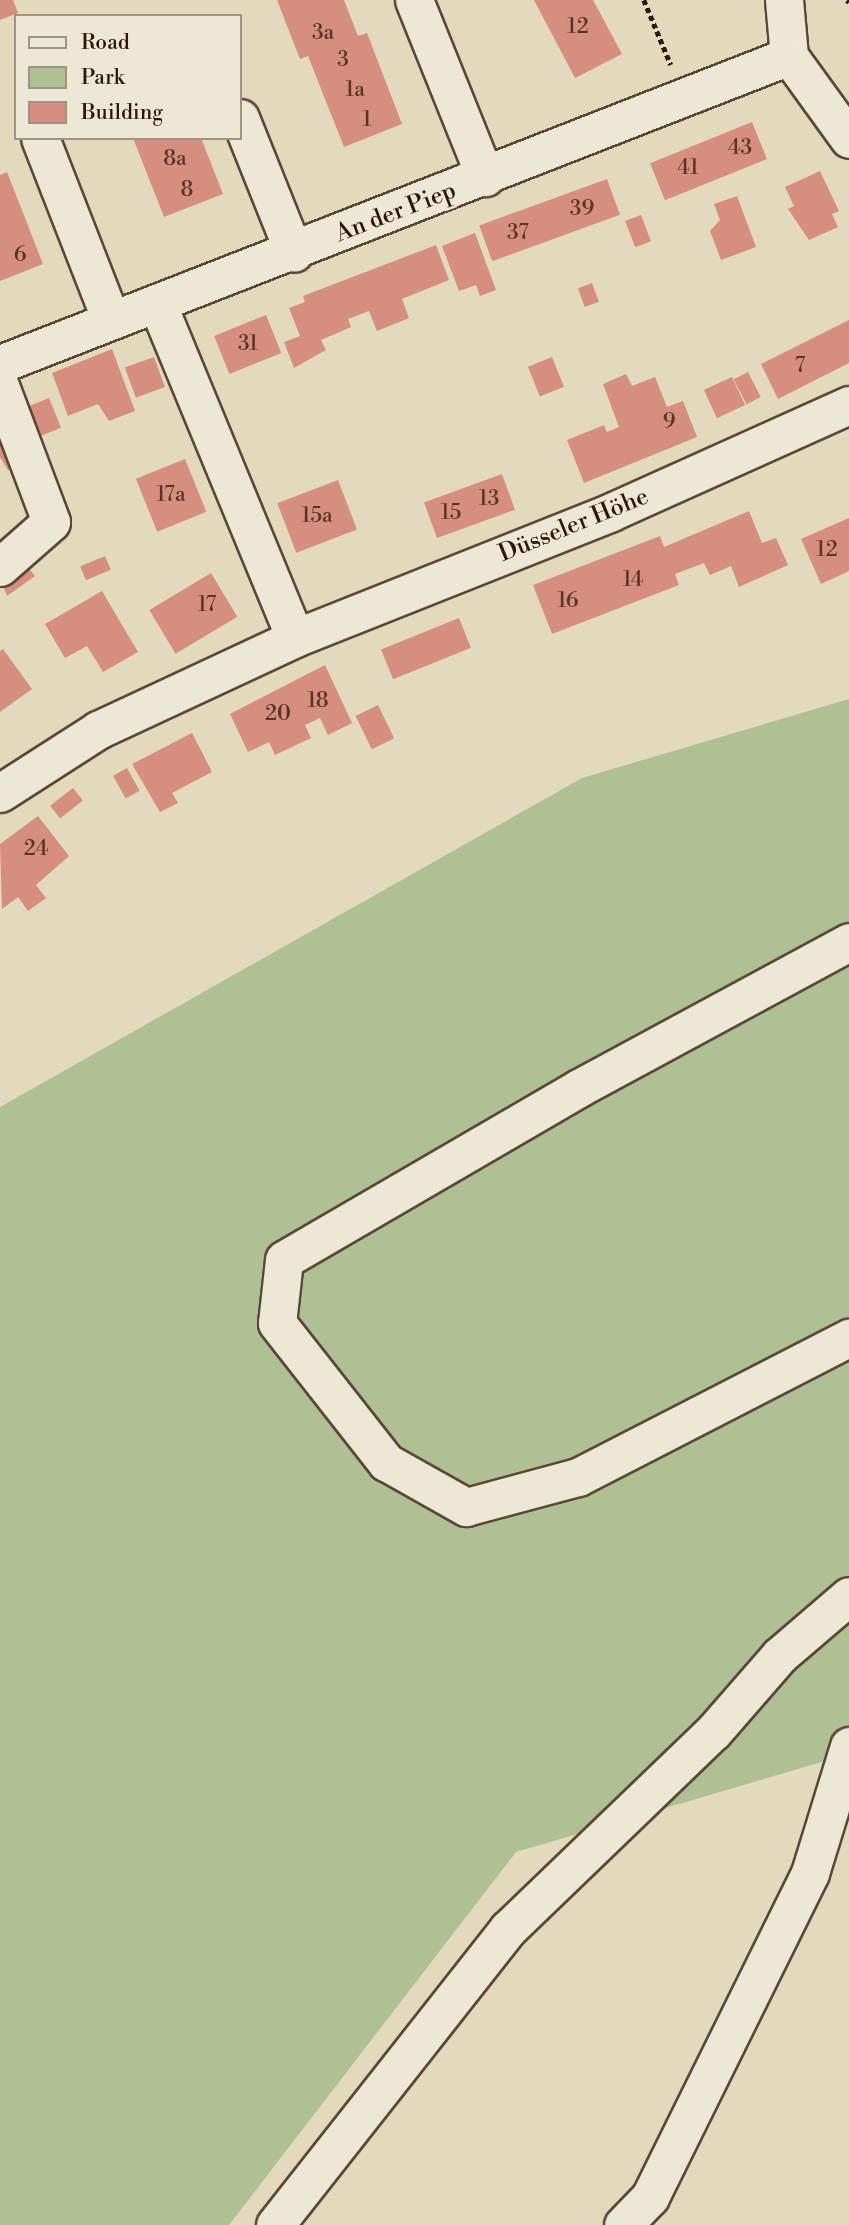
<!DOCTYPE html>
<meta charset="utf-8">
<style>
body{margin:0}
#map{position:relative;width:849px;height:2225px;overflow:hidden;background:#e3dabe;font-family:"Libre Bodoni",serif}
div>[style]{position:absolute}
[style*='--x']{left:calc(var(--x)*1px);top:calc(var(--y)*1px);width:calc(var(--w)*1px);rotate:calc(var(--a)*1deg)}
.green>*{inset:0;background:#afc095}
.building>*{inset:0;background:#d58e7f;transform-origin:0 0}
.path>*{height:4.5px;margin-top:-2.25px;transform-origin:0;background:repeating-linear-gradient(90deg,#2e1608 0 5px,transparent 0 8.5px)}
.roads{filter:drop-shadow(2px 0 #5b4736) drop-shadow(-2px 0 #5b4736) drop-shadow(0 2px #5b4736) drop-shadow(0 -2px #5b4736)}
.minor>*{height:37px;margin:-18.5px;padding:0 18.5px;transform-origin:18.5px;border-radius:18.5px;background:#ede7d5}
span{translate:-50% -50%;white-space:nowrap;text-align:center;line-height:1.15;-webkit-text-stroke:5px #ede7d5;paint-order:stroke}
.number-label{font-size:21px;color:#583426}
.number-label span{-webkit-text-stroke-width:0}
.street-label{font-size:24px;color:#2e1608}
.legend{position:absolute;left:14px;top:14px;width:228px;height:126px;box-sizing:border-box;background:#ede7d5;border:2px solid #a19383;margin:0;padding:9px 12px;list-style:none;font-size:21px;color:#2e1608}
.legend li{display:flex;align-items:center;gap:14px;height:35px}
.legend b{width:35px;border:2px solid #a19383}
</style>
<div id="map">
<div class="green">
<div style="clip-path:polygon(849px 699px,849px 1754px,516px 1852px,229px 2225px,0 2225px,0 1107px,582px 778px)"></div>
</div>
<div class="building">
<div style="clip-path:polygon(0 0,13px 0,18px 13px,0 20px)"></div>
<div style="clip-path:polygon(277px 0,344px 0,358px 36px,367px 33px,402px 124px,344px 147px,308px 56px,300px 59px)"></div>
<div style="clip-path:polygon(534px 0,593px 0,622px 54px,575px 78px)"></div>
<div style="left:752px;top:122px;width:40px;height:110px;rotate:68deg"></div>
<div style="clip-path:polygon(133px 138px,201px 138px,223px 194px,164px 217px)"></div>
<div style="clip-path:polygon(820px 171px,839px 211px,832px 214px,838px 227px,809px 240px,788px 209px,794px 206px,785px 187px)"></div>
<div style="clip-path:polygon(7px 172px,43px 264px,0 281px,0 175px)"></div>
<div style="left:607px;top:179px;width:38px;height:136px;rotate:70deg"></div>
<div style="clip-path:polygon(737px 196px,756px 247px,721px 260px,710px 231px,720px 220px,714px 204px)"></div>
<div style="left:641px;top:215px;width:28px;height:17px;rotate:69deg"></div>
<div style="clip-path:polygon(475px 233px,496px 290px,480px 296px,476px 285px,459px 291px,442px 246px)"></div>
<div style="clip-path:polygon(436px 245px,449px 280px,402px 299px,409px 318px,377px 331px,369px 311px,348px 319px,351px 327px,321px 340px,326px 350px,294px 368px,284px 342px,300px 336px,289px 308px,305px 302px,303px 296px)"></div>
<div style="left:592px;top:283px;width:20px;height:15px;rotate:70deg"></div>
<div style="left:266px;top:315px;width:41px;height:56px;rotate:68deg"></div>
<div style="clip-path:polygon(849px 320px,849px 363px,778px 399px,761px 364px)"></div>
<div style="clip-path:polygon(112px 349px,135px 411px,109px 421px,98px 404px,68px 416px,52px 373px)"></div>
<div style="left:154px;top:357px;width:32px;height:31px;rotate:70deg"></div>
<div style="left:552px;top:357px;width:32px;height:26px;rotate:68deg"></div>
<div style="left:748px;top:372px;width:28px;height:16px;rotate:63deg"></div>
<div style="clip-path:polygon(626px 374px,632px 386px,655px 377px,667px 407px,683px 401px,697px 437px,584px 483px,567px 440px,604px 425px,607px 432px,619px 427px,603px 384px)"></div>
<div style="left:732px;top:377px;width:31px;height:31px;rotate:65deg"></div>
<div style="left:49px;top:398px;width:32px;height:32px;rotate:68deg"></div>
<div style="clip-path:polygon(0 437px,23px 465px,8px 470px,0 457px)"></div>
<div style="left:185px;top:459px;width:57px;height:53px;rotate:68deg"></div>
<div style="left:502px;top:474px;width:38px;height:83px;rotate:70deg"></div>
<div style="left:338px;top:480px;width:53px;height:65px;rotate:69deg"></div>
<div style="clip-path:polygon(749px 511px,762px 543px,776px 538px,788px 565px,739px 587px,731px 566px,710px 575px,704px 563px,675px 574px,679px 585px,552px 634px,533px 585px,660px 536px,664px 547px)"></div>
<div style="clip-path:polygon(849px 518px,849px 571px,821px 584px,801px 539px)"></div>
<div style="left:105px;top:556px;width:15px;height:27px;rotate:67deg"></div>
<div style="clip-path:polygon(22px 560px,35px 576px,7px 596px,0 576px)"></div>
<div style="left:211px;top:573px;width:51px;height:72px;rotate:59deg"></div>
<div style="clip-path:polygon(102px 591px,138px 652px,103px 672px,87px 646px,65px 658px,45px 624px)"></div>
<div style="left:459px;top:618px;width:32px;height:84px;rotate:68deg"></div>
<div style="clip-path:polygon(3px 649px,32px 689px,0 712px,0 651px)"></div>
<div style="clip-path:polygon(325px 665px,352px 723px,328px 735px,320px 718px,305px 725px,311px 738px,275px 755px,269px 742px,248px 752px,230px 714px)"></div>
<div style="left:378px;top:705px;width:37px;height:25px;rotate:64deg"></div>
<div style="clip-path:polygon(192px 733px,212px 772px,172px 793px,178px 803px,160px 812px,132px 764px)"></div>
<div style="left:127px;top:768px;width:26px;height:16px;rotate:61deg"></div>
<div style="left:73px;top:788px;width:16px;height:29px;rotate:52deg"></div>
<div style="clip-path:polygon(38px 816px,69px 856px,36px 885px,46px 898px,28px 911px,18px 897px,2px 909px,0 844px)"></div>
</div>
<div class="path">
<div style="--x:644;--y:0;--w:70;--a:67.4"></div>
<div style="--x:847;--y:0;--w:3;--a:45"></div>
</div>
<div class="roads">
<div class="minor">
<div style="--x:414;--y:0;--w:191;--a:68.1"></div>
<div style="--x:784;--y:0;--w:56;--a:84.9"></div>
<div style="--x:789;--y:56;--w:102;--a:54.1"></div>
<div style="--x:240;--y:118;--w:145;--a:68.2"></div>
<div style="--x:40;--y:138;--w:195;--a:68.7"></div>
<div style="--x:157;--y:303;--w:362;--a:67.6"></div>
<div style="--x:0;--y:364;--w:847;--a:-21.32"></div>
<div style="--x:0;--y:386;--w:145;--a:69.4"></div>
<div style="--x:51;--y:522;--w:68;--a:138.6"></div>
<div style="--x:0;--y:793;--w:117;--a:-32.7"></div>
<div style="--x:98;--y:730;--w:217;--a:-25"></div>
<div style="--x:295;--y:638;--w:340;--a:-21.7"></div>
<div style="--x:611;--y:512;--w:261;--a:-24.2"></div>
<div style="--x:849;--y:942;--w:307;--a:151.6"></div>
<div style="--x:579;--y:1088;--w:341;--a:149.8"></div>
<div style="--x:284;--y:1260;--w:63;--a:96.3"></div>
<div style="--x:277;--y:1323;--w:177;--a:51.9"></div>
<div style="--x:386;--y:1462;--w:92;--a:29.4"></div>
<div style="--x:466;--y:1507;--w:116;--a:-15"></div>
<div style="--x:578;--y:1477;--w:305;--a:-27.2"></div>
<div style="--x:275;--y:2225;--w:377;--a:-51.8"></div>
<div style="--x:508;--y:1929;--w:284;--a:-43.9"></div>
<div style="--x:713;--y:1732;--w:101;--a:-49"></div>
<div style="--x:779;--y:1656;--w:92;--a:-40.6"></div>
<div style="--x:623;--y:2225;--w:39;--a:-46"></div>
<div style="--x:650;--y:2197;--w:361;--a:-63.7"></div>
<div style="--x:810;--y:1873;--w:133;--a:-72.9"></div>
</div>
</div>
<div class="number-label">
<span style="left:578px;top:27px">12</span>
<span style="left:323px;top:33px">3a</span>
<span style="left:343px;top:60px">3</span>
<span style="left:355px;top:90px">1a</span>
<span style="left:367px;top:120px">1</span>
<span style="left:740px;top:148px">43</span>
<span style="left:175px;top:159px">8a</span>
<span style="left:688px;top:168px">41</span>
<span style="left:187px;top:190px">8</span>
<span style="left:582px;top:209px">39</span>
<span style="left:518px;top:233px">37</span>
<span style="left:20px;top:255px">6</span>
<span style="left:248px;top:344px">31</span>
<span style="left:800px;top:366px">7</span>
<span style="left:669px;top:422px">9</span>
<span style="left:171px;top:495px">17a</span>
<span style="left:489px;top:499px">13</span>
<span style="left:451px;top:513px">15</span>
<span style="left:317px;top:516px">15a</span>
<span style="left:827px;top:550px">12</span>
<span style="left:633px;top:580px">14</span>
<span style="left:568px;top:601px">16</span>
<span style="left:207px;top:605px">17</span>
<span style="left:318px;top:701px">18</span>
<span style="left:278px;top:714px">20</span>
<span style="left:36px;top:849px">24</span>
</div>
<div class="street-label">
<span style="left:396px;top:213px;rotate:-21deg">An der Piep</span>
<span style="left:574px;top:526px;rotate:-22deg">Düsseler Höhe</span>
</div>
<ul class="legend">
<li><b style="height:9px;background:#ede7d5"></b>Road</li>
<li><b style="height:19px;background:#afc095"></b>Park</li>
<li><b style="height:19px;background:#d58e7f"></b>Building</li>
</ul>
</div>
